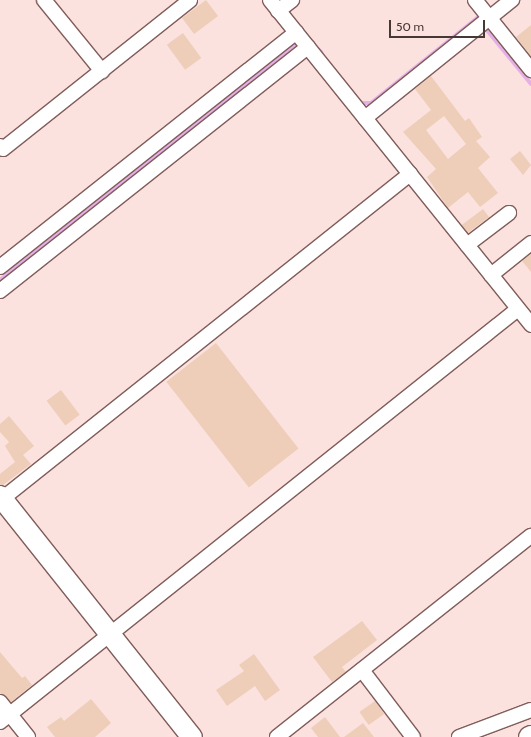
<!DOCTYPE html>
<style>
body{margin:0}
#map{position:relative;width:531px;height:737px;overflow:hidden;background:#fbe2df;font-family:Cabin,sans-serif}
div>[style]{position:absolute}
[style*='--x']{left:calc(var(--x)*1px);top:calc(var(--y)*1px);width:calc(var(--w)*1px);rotate:calc(var(--a)*1deg)}
.stream>*{height:4px;margin:-2px;padding:0 2px;transform-origin:2px;border-radius:2px;background:#e5b0e8}
.building>*{inset:0;background:#eeceb8;transform-origin:0 0}
.roads{filter:drop-shadow(1px 0 #805d5a) drop-shadow(-1px 0 #805d5a) drop-shadow(0 1px #805d5a) drop-shadow(0 -1px #805d5a)}
.street>*{height:14px;margin:-7px;padding:0 7px;transform-origin:7px;border-radius:7px;background:#fff}
.secondary>*{height:20px;margin:-10px;padding:0 10px;transform-origin:10px;border-radius:10px;background:#fff}
span{translate:-50% -50%;white-space:nowrap;text-align:center;line-height:1.15;-webkit-text-stroke:3.5px #fbe2df;paint-order:stroke}
.scale{position:absolute;left:389px;top:20px;width:96px;height:18px;box-sizing:border-box;border:2px solid #473735;border-top:0;padding-left:5px;font-size:12px;line-height:14px;white-space:nowrap;color:#473735;-webkit-text-stroke:3px #fbe2df;paint-order:stroke}
</style>
<div id="map">
<div class="stream">
<div style="--x:306;--y:38;--w:21;--a:43"></div>
<div style="--x:358;--y:100;--w:4;--a:45"></div>
<div style="--x:361;--y:103;--w:10;--a:0"></div>
<div style="--x:371;--y:103;--w:136;--a:-38.7"></div>
<div style="--x:477;--y:18;--w:85;--a:50.7"></div>
<div style="--x:0;--y:280;--w:383;--a:-38.6"></div>
</div>
<div class="building">
<div style="left:206px;top:0;width:20px;height:30px;rotate:53deg"></div>
<div style="clip-path:polygon(531px 25px,531px 56px,516px 37px)"></div>
<div style="left:183px;top:33px;width:31px;height:20px;rotate:54deg"></div>
<div style="clip-path:polygon(evenodd,431px 76px,465px 121px,469px 118px,482px 137px,476px 141px,490px 157px,478px 168px,498px 193px,480px 207px,468px 192px,448px 208px,427px 177px,436px 169px,403px 132px,431px 110px,415px 89px,431px 76px,444px 116px,466px 144px,448px 159px,426px 130px,444px 116px)"></div>
<div style="clip-path:polygon(520px 151px,531px 165px,523px 175px,510px 159px)"></div>
<div style="left:483px;top:209px;width:10px;height:27px;rotate:53deg"></div>
<div style="clip-path:polygon(531px 254px,531px 272px,522px 261px)"></div>
<div style="left:216px;top:343px;width:134px;height:63px;rotate:52deg"></div>
<div style="left:61px;top:390px;width:31px;height:18px;rotate:53deg"></div>
<div style="clip-path:polygon(9px 416px,34px 446px,23px 455px,31px 464px,3px 485px,0 485px,0 474px,15px 462px,5px 446px,9px 442px,0 432px,0 424px)"></div>
<div style="clip-path:polygon(362px 621px,377px 640px,342px 667px,346px 672px,332px 682px,313px 657px)"></div>
<div style="clip-path:polygon(0 652px,22px 678px,25px 676px,32px 685px,11px 702px,0 693px)"></div>
<div style="clip-path:polygon(254px 654px,280px 690px,265px 701px,255px 686px,227px 706px,216px 690px,244px 671px,239px 665px)"></div>
<div style="clip-path:polygon(91px 699px,111px 723px,95px 737px,55px 737px,47px 727px,61px 717px,64px 721px)"></div>
<div style="left:375px;top:701px;width:16px;height:19px;rotate:55deg"></div>
<div style="clip-path:polygon(325px 717px,340px 737px,318px 737px,311px 728px)"></div>
<div style="clip-path:polygon(363px 723px,374px 737px,344px 737px)"></div>
</div>
<div class="roads">
<div class="street">
<div style="--x:44;--y:0;--w:92;--a:50.8"></div>
<div style="--x:270;--y:0;--w:417;--a:51.2"></div>
<div style="--x:475;--y:0;--w:90;--a:51.3"></div>
<div style="--x:278;--y:11;--w:18;--a:-38"></div>
<div style="--x:365;--y:118;--w:189;--a:-38.8"></div>
<div style="--x:0;--y:146;--w:4;--a:45"></div>
<div style="--x:3;--y:149;--w:239;--a:-38.5"></div>
<div style="--x:467;--y:245;--w:53;--a:-37.3"></div>
<div style="--x:0;--y:267;--w:378;--a:-38.4"></div>
<div style="--x:491;--y:275;--w:51;--a:-38.7"></div>
<div style="--x:0;--y:291;--w:393;--a:-38.4"></div>
<div style="--x:2;--y:499;--w:522;--a:-38.54"></div>
<div style="--x:362;--y:670;--w:84;--a:52.7"></div>
<div style="--x:0;--y:702;--w:45;--a:51.3"></div>
<div style="--x:0;--y:722;--w:662;--a:-38.57"></div>
<div style="--x:277;--y:737;--w:324;--a:-38.4"></div>
<div style="--x:459;--y:737;--w:77;--a:-20.6"></div>
</div>
<div class="secondary">
<div style="--x:0;--y:496;--w:308;--a:51.5"></div>
<div style="--x:529;--y:737;--w:2;--a:-27"></div>
</div>
</div>
<div class="scale">50 m</div>
</div>
